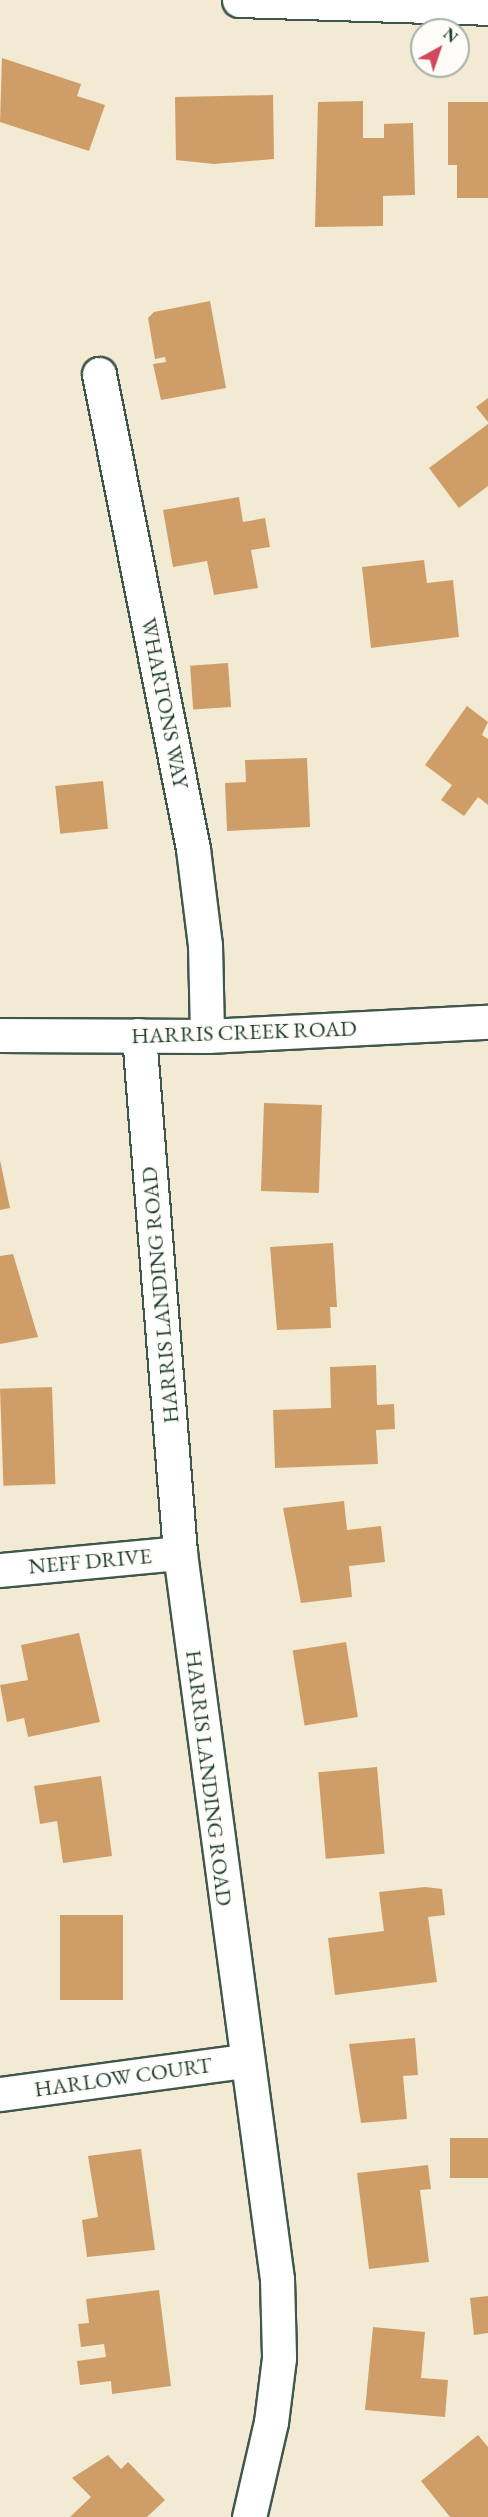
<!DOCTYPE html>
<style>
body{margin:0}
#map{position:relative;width:488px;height:2517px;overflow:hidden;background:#f2ead2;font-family:"EB Garamond",serif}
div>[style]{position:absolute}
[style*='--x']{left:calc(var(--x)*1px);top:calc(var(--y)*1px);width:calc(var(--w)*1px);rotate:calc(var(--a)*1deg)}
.building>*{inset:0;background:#cf9e68;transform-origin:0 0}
.roads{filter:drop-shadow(2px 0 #3f574c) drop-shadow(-2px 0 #3f574c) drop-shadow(0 2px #3f574c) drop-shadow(0 -2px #3f574c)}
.minor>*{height:33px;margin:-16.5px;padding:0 16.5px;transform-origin:16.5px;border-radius:16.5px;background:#fff}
span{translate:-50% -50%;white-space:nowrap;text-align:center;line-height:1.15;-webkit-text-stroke:4.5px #fdfcf7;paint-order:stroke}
.street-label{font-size:22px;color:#1f3d34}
.north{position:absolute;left:410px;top:18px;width:60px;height:60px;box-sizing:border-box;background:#fdfcf7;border:2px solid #a4b0a9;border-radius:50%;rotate:40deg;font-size:16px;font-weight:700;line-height:24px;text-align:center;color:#1f3d34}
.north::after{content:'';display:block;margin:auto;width:21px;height:27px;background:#d1495b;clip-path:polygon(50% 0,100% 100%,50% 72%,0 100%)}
</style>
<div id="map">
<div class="building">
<div style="clip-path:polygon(2px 58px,81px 84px,77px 96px,105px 105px,89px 151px,0 122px)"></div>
<div style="clip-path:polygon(273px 95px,274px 159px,214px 164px,176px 160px,175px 97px)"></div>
<div style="clip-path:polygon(363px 101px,363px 138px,384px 138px,384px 124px,413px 123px,415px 195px,383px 196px,383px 226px,315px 227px,318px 102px)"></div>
<div style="clip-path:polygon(448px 102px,488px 102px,488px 198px,457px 198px,457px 165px,448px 165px)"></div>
<div style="clip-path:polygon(210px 301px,226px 388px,161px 400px,153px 364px,166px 362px,165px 357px,155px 359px,148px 318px,154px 312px)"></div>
<div style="clip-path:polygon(488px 398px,488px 422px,476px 407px)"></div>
<div style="clip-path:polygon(488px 424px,488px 486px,459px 508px,429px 468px)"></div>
<div style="clip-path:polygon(239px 497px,243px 522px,265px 518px,270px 547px,251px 550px,258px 588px,214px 595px,207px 561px,173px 567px,163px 510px)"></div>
<div style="clip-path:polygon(424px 560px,427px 583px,453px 580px,459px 637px,371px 648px,362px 567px)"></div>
<div style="left:228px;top:663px;width:44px;height:38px;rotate:86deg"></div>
<div style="clip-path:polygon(467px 706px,488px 722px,482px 735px,488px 739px,488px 805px,478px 797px,464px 816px,441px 800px,452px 785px,425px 765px)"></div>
<div style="clip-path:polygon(307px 758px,310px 827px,227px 831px,225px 783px,246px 782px,245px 760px)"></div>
<div style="left:103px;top:781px;width:48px;height:48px;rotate:84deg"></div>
<div style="left:264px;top:1103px;width:58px;height:88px;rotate:2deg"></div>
<div style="clip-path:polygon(0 1160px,10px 1208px,0 1210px)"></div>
<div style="clip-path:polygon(333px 1243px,337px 1307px,330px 1307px,331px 1328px,277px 1330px,270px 1247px)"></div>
<div style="clip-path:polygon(13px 1254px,38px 1337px,0 1344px,0 1256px)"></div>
<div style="clip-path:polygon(376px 1365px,377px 1405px,394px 1404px,395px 1429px,376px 1430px,378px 1464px,275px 1468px,273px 1410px,331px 1408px,330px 1367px)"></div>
<div style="left:52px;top:1387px;width:97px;height:52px;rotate:88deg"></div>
<div style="clip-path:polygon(344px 1501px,347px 1530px,381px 1526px,385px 1562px,349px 1566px,352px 1597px,301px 1603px,283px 1508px)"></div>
<div style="clip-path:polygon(79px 1633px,100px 1722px,28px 1737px,24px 1718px,7px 1722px,0 1685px,28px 1680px,21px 1645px)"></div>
<div style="left:346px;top:1642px;width:76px;height:54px;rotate:81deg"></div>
<div style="left:377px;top:1767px;width:87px;height:59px;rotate:85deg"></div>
<div style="clip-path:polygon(101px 1776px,112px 1856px,63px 1863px,57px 1821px,40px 1824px,34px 1786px)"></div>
<div style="clip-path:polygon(425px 1887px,442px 1889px,445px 1915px,428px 1917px,437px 1982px,335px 1995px,328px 1938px,384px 1931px,379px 1892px)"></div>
<div style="left:60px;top:1915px;width:63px;height:85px"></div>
<div style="clip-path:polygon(415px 2038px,418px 2075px,403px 2076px,407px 2119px,361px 2123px,349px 2044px)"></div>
<div style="left:488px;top:2138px;width:40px;height:38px;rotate:90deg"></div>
<div style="clip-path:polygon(141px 2149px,155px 2250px,87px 2257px,82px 2220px,98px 2217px,88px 2156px)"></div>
<div style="clip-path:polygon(428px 2165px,431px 2189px,420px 2190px,429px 2262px,369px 2269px,357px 2173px)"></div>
<div style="clip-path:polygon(159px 2290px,171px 2386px,112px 2394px,111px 2381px,80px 2385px,77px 2361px,106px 2357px,104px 2344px,81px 2347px,78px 2324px,89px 2323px,86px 2299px)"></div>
<div style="clip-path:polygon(488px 2296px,488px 2333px,474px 2335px,470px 2298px)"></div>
<div style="clip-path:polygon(373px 2327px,425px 2332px,421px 2378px,448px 2380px,445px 2417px,365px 2410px)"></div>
<div style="clip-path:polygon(478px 2435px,488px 2447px,488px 2517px,450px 2517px,421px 2481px)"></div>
<div style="clip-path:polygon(108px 2455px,121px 2469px,128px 2462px,165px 2500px,147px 2517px,70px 2517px,91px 2497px,72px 2478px)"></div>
</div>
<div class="roads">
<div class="minor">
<div style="--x:239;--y:0;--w:249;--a:1.8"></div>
<div style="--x:99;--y:374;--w:484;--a:78.8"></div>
<div style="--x:193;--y:849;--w:97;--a:82.9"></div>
<div style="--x:205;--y:945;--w:91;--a:88.7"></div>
<div style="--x:0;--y:1035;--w:207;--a:0.3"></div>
<div style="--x:207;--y:1036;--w:281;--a:-2.9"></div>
<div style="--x:139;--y:1035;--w:520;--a:85.47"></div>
<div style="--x:180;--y:1553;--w:732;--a:82.39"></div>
<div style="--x:277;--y:2279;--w:79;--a:88.5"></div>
<div style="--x:279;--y:2358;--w:64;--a:97.1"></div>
<div style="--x:271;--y:2422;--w:98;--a:103"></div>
<div style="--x:0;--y:1570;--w:181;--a:-5.4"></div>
<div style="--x:0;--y:2094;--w:247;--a:-7.7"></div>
</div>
</div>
<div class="street-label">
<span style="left:165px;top:703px;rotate:79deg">WHARTONS WAY</span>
<span style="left:244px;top:1032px;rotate:-2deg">HARRIS CREEK ROAD</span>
<span style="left:160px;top:1295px;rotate:-95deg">HARRIS LANDING ROAD</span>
<span style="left:90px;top:1561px;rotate:-5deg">NEFF DRIVE</span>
<span style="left:209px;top:1778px;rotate:83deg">HARRIS LANDING ROAD</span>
<span style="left:123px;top:2077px;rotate:-8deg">HARLOW COURT</span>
</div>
<div class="north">N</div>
</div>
